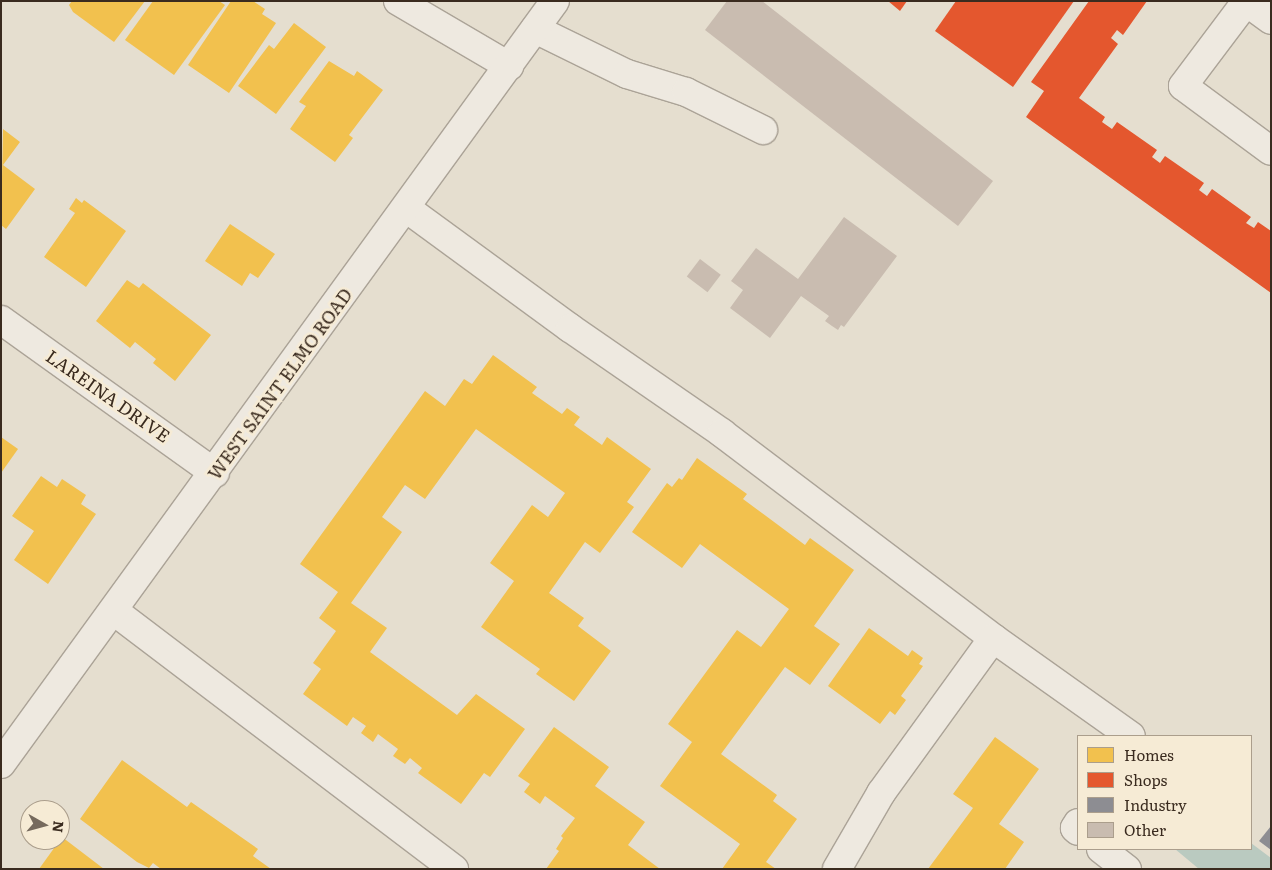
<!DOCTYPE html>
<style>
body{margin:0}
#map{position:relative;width:1272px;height:870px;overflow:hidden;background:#e5decf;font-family:Literata,serif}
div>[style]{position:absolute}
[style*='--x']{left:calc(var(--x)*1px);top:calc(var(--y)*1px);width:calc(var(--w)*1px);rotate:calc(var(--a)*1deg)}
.water>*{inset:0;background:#bacac0}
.homes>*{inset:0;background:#f2c14e}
.shops>*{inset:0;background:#e4572e}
.industry>*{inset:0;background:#8d8d92}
.building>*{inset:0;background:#c9bcb0;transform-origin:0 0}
.roads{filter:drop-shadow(1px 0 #aba397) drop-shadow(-1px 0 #aba397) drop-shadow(0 1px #aba397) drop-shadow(0 -1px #aba397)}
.minor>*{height:28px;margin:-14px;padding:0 14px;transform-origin:14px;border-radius:14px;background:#eee9e0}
span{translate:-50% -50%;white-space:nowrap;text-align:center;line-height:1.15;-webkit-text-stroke:5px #f6ebd5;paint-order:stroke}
.street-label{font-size:18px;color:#3a2b1f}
.frame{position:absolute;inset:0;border:2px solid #3a2b1f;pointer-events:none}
.legend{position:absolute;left:1077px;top:735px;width:175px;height:115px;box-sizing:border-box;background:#f6ebd5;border:1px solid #ab9e8c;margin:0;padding:6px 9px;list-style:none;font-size:15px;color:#3a2b1f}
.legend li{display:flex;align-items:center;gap:10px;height:25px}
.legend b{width:25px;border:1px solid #ab9e8c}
.north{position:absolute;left:20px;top:800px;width:50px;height:50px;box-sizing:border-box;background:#f6ebd5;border:1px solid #ab9e8c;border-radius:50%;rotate:97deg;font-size:14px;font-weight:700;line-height:20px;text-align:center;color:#3a2b1f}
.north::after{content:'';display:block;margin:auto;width:18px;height:22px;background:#766a5d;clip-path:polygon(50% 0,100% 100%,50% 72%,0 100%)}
</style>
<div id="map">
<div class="water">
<div style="clip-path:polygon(1251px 843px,1271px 858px,1271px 869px,1199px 869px,1175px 849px,1251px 849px)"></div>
</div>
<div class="homes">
<div style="clip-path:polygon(72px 1px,145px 1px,114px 42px,73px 12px,69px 5px)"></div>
<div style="clip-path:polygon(153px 1px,219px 1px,225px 5px,174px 75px,125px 40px)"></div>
<div style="clip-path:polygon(231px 1px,253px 1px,265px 9px,262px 14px,276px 23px,229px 93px,188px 65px)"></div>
<div style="clip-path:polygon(294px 23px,326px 47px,276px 114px,238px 86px,269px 45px,274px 49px)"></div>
<div style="clip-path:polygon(329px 61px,354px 76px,357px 71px,383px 90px,349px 135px,353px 138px,335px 162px,290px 129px,306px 106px,299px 102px)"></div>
<div style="clip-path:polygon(3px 129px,20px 142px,3px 165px,35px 189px,6px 229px,1px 225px)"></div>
<div style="clip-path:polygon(76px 198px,82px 203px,84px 200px,126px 231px,86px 287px,44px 257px,75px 213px,69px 209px)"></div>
<div style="clip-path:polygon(230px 224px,275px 254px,258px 278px,250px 273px,242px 286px,205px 261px)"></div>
<div style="clip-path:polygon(127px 280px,139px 288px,143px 283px,211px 335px,175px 381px,153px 363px,156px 359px,135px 342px,130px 348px,96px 321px)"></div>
<div style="clip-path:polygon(493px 355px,537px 387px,532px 393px,562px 414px,567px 408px,580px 417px,574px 425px,602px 445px,607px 437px,651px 469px,627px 502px,634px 507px,600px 553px,585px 542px,549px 593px,584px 618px,578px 626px,611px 651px,574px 701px,536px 674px,540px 669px,481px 627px,514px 581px,490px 563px,532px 505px,548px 517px,565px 493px,476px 429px,425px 499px,405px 485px,382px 517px,402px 532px,351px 603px,387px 628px,370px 652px,457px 715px,476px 694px,525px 729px,490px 777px,484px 773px,461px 804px,418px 773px,422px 768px,410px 758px,405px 764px,393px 756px,398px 749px,378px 734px,373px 742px,361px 733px,366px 726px,353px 717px,347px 726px,303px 694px,321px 669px,313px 663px,336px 631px,319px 618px,338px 592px,300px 564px,425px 391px,445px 406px,464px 379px,472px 384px)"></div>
<div style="clip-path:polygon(1px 437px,18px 449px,1px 473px)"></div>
<div style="clip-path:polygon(697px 458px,747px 494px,743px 499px,805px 545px,810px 538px,854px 570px,814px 626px,840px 644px,810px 685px,785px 667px,721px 754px,777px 795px,773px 801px,797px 819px,766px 862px,776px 869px,722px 869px,740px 844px,660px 786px,692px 742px,668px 724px,737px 630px,761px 647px,789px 609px,700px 544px,682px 568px,632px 532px,667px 483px,672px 487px,679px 478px,682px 480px)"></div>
<div style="clip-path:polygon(41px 476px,57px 487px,62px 479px,86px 495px,81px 504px,96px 514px,48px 584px,14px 560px,34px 531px,12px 516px)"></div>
<div style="clip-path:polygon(869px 628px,908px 656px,912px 650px,923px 658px,919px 664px,923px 666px,901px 696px,906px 700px,895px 715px,890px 711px,880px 724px,828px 686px)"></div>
<div style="clip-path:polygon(554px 727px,609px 767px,595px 786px,645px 822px,628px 845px,660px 869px,546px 869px,559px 851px,556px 849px,563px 838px,561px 836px,575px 818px,545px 796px,540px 804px,524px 792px,530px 784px,518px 776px)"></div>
<div style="clip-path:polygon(995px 737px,1039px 769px,999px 824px,1024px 842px,1005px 869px,928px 869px,973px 808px,953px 794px)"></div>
<div style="clip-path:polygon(122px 760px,187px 807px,191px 802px,258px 849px,253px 856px,271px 869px,161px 869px,153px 863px,149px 868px,137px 862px,80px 819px)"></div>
<div style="clip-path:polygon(62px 837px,104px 869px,39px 869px)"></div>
</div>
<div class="shops">
<div style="clip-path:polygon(888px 1px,907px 1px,900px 11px)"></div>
<div style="clip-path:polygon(956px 1px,1074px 1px,1013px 87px,935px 31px)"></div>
<div style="clip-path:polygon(1089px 1px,1147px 1px,1123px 35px,1117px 30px,1111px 38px,1118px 44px,1079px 98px,1105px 117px,1102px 122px,1112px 129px,1117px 122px,1157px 150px,1152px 157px,1160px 163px,1165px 156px,1204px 183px,1199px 190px,1207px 196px,1212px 189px,1251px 217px,1246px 223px,1254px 228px,1258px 222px,1271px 231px,1271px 293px,1026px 117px,1044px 91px,1031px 82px)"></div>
</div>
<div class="industry">
<div style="clip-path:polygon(1271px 826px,1271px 850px,1259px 841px)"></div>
</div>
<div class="building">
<div style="clip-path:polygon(727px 1px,762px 1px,993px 181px,958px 226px,705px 30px)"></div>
<div style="clip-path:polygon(844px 217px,897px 256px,844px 327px,841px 325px,838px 330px,832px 326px,825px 321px,829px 316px,801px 296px,770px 338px,730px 308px,743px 290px,731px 281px,756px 248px,798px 279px)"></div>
<div style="left:700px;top:259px;width:26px;height:22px;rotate:37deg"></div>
</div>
<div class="roads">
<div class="minor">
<div style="--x:398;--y:1;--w:129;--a:30.4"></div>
<div style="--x:1271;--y:20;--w:31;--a:-144"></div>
<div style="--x:1246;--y:2;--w:105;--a:126.9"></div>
<div style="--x:1183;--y:86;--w:109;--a:36.5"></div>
<div style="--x:535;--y:29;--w:102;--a:26.1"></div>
<div style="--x:627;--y:74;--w:62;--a:17"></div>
<div style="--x:686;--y:92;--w:86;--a:26.3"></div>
<div style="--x:406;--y:208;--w:203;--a:36.2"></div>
<div style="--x:570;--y:328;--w:185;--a:34.6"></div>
<div style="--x:722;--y:433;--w:340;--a:37.1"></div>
<div style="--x:1;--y:320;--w:263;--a:35.6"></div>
<div style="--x:114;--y:611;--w:427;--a:37.2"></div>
<div style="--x:1;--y:764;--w:943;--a:-54.02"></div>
<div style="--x:1078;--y:823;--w:6;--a:121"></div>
<div style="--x:1075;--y:828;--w:4;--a:45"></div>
<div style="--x:1101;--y:849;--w:33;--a:38"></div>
<div style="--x:837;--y:869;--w:88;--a:-59.9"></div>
<div style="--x:881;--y:793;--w:191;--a:-54.1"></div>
<div style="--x:993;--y:638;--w:169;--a:35.4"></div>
</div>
</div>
<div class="street-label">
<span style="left:280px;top:384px;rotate:-54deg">WEST SAINT ELMO ROAD</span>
<span style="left:108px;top:396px;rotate:35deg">LAREINA DRIVE</span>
</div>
<div class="frame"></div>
<ul class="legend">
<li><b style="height:14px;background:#f2c14e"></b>Homes</li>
<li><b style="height:14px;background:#e4572e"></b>Shops</li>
<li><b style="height:14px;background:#8d8d92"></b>Industry</li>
<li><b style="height:14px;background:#c9bcb0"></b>Other</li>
</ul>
<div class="north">N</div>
</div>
